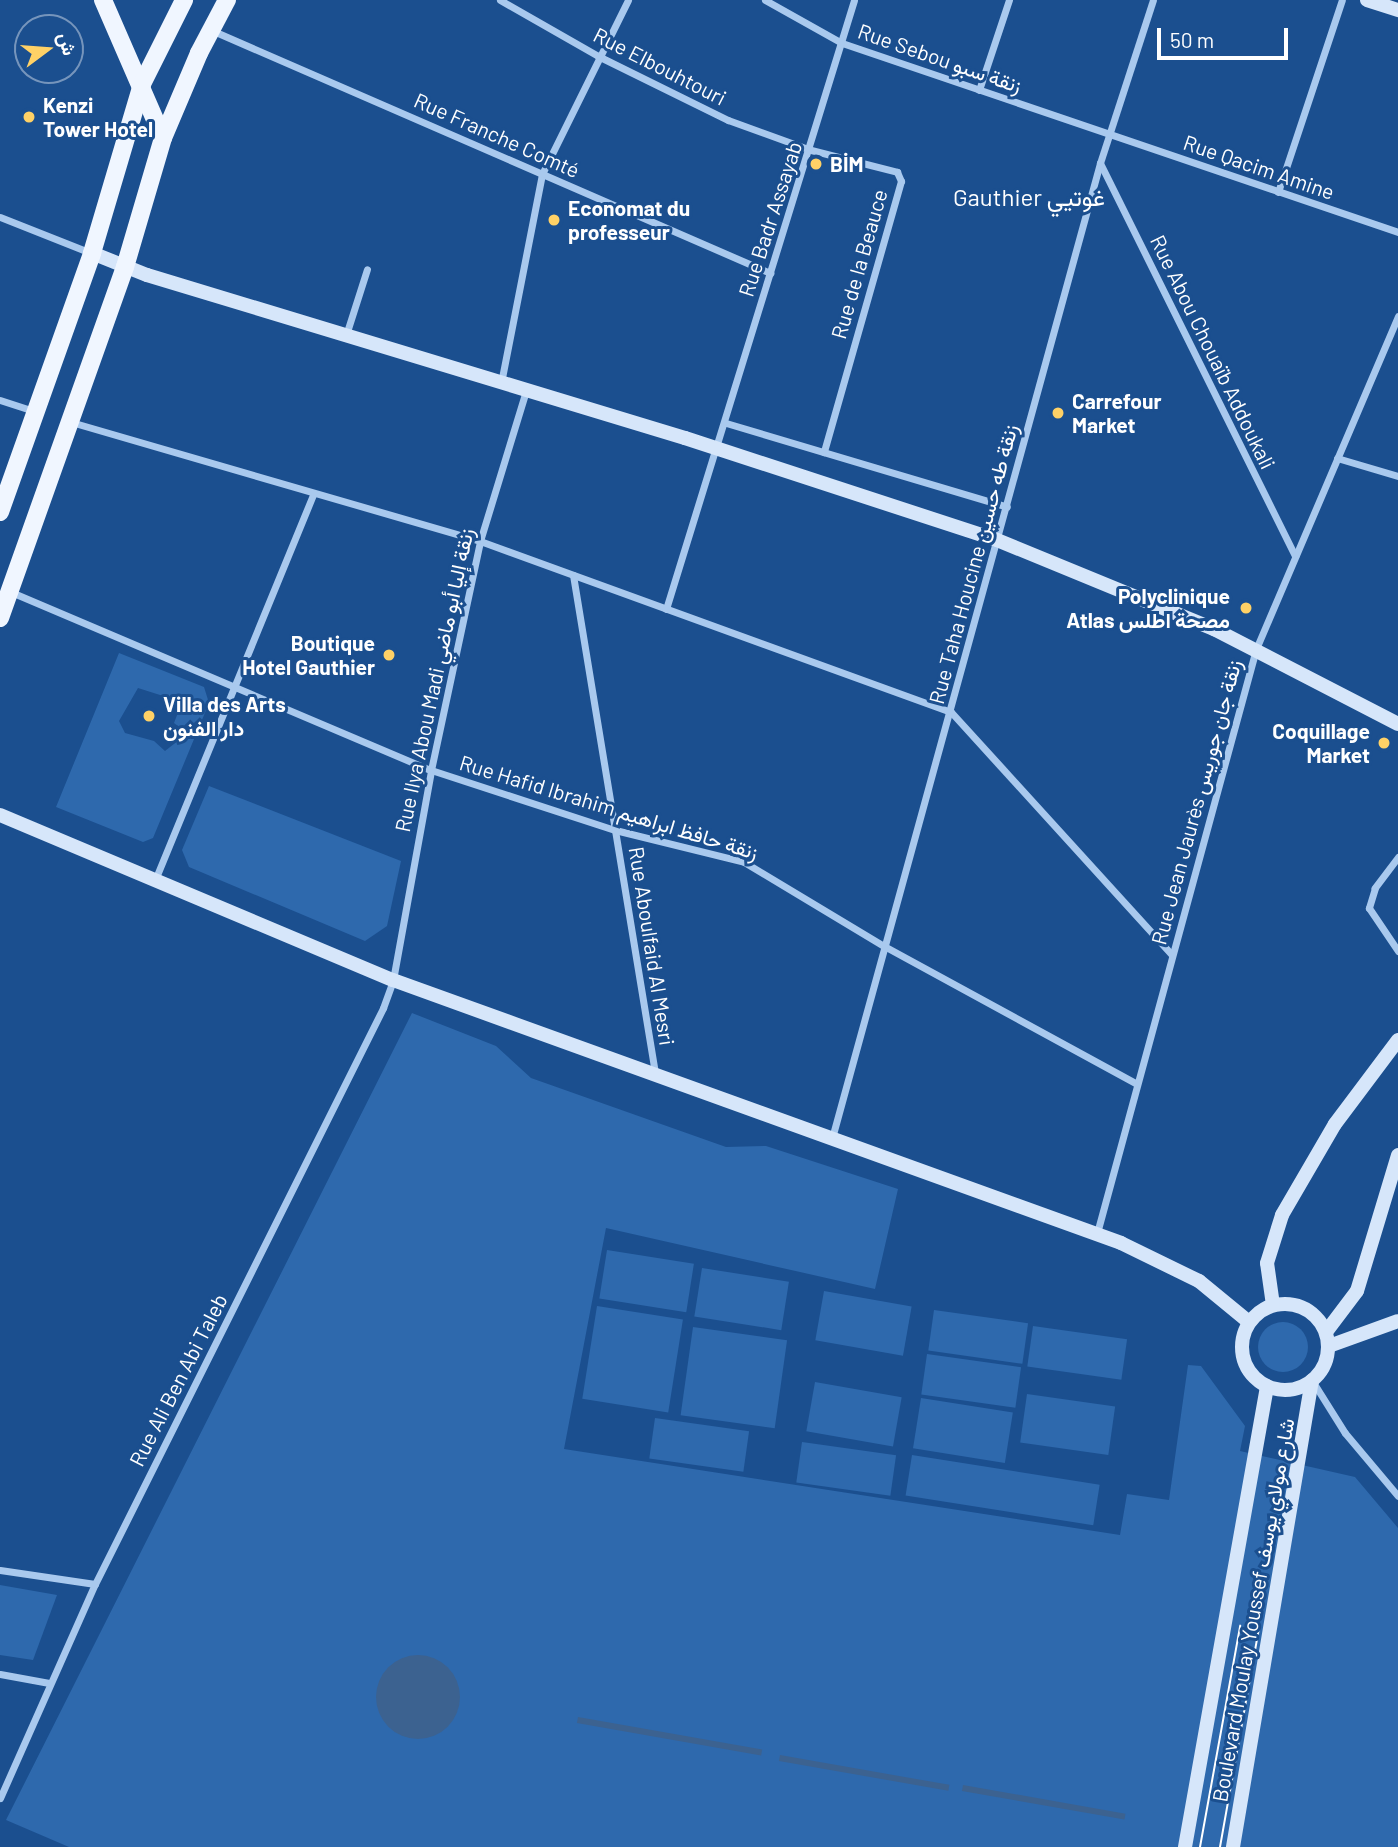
<!DOCTYPE html>
<meta charset="utf-8">
<style>
body{margin:0}
#map{position:relative;width:1398px;height:1847px;overflow:hidden;background:#1b4f8f;font-family:Barlow,Vazirmatn,sans-serif}
div>[style]{position:absolute}
[style*='--x']{left:calc(var(--x)*1px);top:calc(var(--y)*1px);width:calc(var(--w)*1px);rotate:calc(var(--a)*1deg)}
.green>*{inset:0;background:#2e69ad;transform-origin:0 0}
.round{border-radius:50%}
.water>*{inset:0;background:#3c6290;transform-origin:0 0}
.street>*{height:7px;margin:-3.5px;padding:0 3.5px;transform-origin:3.5px;border-radius:3.5px;background:#a9c9ee}
.secondary>*{height:14px;margin:-7px;padding:0 7px;transform-origin:7px;border-radius:7px;background:#d6e6fa}
.secondary>.ring{margin:-7px;padding:0;box-sizing:content-box;background:none;border:14px solid #d6e6fa;border-radius:50%}
.primary>*{height:18px;margin:-9px;padding:0 9px;transform-origin:9px;border-radius:9px;background:#f0f6ff}
.tram>*{height:2px;margin:-1px;padding:0 1px;transform-origin:1px;border-radius:1px;background:#fff}
.dots>*{width:19px;height:19px;translate:-50% -50%;box-sizing:border-box;border:4px solid #1b4f8f;border-radius:50%}
span{translate:-50% -50%;white-space:nowrap;text-align:center;line-height:1.15;-webkit-text-stroke:6px #1b4f8f;paint-order:stroke}
.street-label{font-size:21px;color:#fff}
.poi-label{font-size:21px;color:#fff;font-weight:700}
.left{translate:0 -50%;text-align:left}
.right{translate:-100% -50%;text-align:right}
.quarter-label{font-size:24px;color:#fff}
.north{position:absolute;left:14px;top:14px;width:70px;height:70px;box-sizing:border-box;background:#1b4f8f;border:2px solid #7695bc;border-radius:50%;rotate:74deg;font-size:19px;font-weight:700;line-height:28px;text-align:center;color:#fff}
.north::after{content:'';display:block;margin:auto;width:24px;height:32px;background:#ffd166;clip-path:polygon(50% 0,100% 100%,50% 72%,0 100%)}
.scale{position:absolute;left:1157px;top:28px;width:131px;height:32px;box-sizing:border-box;border:4px solid #fff;border-top:0;padding-left:9px;font-size:21px;line-height:24px;white-space:nowrap;color:#fff;-webkit-text-stroke:5px #1b4f8f;paint-order:stroke}
</style>
<div id="map">
<div class="green">
<div style="clip-path:polygon(evenodd,119px 653px,204px 687px,209px 703px,153px 838px,143px 842px,56px 807px,119px 653px,138px 688px,182px 702px,174px 723px,178px 726px,179px 740px,165px 751px,154px 741px,125px 733px,119px 721px,138px 688px)"></div>
<div style="clip-path:polygon(209px 786px,401px 861px,387px 926px,365px 941px,189px 867px,182px 850px)"></div>
<div style="clip-path:polygon(412px 1013px,496px 1046px,531px 1078px,726px 1147px,766px 1146px,898px 1189px,875px 1289px,606px 1228px,564px 1449px,1120px 1535px,1127px 1494px,1169px 1500px,1188px 1365px,1201px 1366px,1245px 1426px,1240px 1451px,1355px 1477px,1398px 1528px,1398px 1847px,69px 1847px,6px 1820px)"></div>
<div style="left:607px;top:1250px;width:88px;height:49px;rotate:9deg"></div>
<div style="left:702px;top:1268px;width:88px;height:49px;rotate:9deg"></div>
<div style="left:824px;top:1291px;width:89px;height:50px;rotate:10deg"></div>
<div style="left:597px;top:1306px;width:87px;height:94px;rotate:9deg"></div>
<div style="left:934px;top:1310px;width:95px;height:41px;rotate:8deg"></div>
<div class="round" style="left:1258px;top:1322px;width:50px;height:50px"></div>
<div style="left:1033px;top:1326px;width:95px;height:41px;rotate:8deg"></div>
<div style="left:693px;top:1327px;width:95px;height:89px;rotate:8deg"></div>
<div style="left:927px;top:1354px;width:95px;height:41px;rotate:8deg"></div>
<div style="left:815px;top:1382px;width:88px;height:50px;rotate:10deg"></div>
<div style="left:1027px;top:1394px;width:89px;height:49px;rotate:8deg"></div>
<div style="left:921px;top:1398px;width:93px;height:51px;rotate:9deg"></div>
<div style="left:655px;top:1418px;width:95px;height:41px;rotate:8deg"></div>
<div style="left:802px;top:1442px;width:95px;height:41px;rotate:8deg"></div>
<div style="left:912px;top:1455px;width:190px;height:41px;rotate:9deg"></div>
<div style="clip-path:polygon(0 1585px,57px 1595px,33px 1660px,0 1655px)"></div>
</div>
<div class="water">
<div class="round" style="left:376px;top:1655px;width:84px;height:84px"></div>
<div style="left:578px;top:1717px;width:187px;height:6px;rotate:10deg"></div>
<div style="left:780px;top:1755px;width:172px;height:6px;rotate:10deg"></div>
<div style="left:963px;top:1785px;width:165px;height:6px;rotate:10deg"></div>
</div>
<div class="street">
<div style="--x:500;--y:0;--w:113;--a:29.7"></div>
<div style="--x:598;--y:56;--w:145;--a:26.2"></div>
<div style="--x:728;--y:120;--w:88;--a:19.9"></div>
<div style="--x:811;--y:150;--w:89;--a:14.3"></div>
<div style="--x:897;--y:172;--w:10;--a:66"></div>
<div style="--x:901;--y:181;--w:282;--a:105.9"></div>
<div style="--x:765;--y:0;--w:88;--a:29.2"></div>
<div style="--x:842;--y:43;--w:587;--a:18.77"></div>
<div style="--x:211;--y:30;--w:610;--a:23.49"></div>
<div style="--x:979;--y:90;--w:95;--a:-71.6"></div>
<div style="--x:1100;--y:163;--w:439;--a:63.6"></div>
<div style="--x:1278;--y:192;--w:202;--a:-71.6"></div>
<div style="--x:0;--y:217;--w:98;--a:21.6"></div>
<div style="--x:346;--y:335;--w:69;--a:-72.3"></div>
<div style="--x:501;--y:383;--w:213;--a:-78.9"></div>
<div style="--x:542;--y:174;--w:194;--a:-63.7"></div>
<div style="--x:0;--y:400;--w:38;--a:18"></div>
<div style="--x:71;--y:422;--w:426;--a:16.2"></div>
<div style="--x:480;--y:541;--w:501;--a:19.95"></div>
<div style="--x:951;--y:712;--w:328;--a:47.7"></div>
<div style="--x:726;--y:423;--w:293;--a:16.6"></div>
<div style="--x:1337;--y:458;--w:64;--a:16.4"></div>
<div style="--x:573;--y:575;--w:505;--a:80.65"></div>
<div style="--x:11;--y:592;--w:456;--a:23"></div>
<div style="--x:431;--y:770;--w:194;--a:18.1"></div>
<div style="--x:615;--y:830;--w:133;--a:13.9"></div>
<div style="--x:744;--y:862;--w:163;--a:31"></div>
<div style="--x:884;--y:946;--w:288;--a:28.6"></div>
<div style="--x:666;--y:609;--w:637;--a:-72.84"></div>
<div style="--x:1398;--y:857;--w:39;--a:127"></div>
<div style="--x:1375;--y:888;--w:21;--a:107"></div>
<div style="--x:1369;--y:908;--w:52;--a:56"></div>
<div style="--x:155;--y:880;--w:418;--a:-67.7"></div>
<div style="--x:832;--y:1138;--w:1011;--a:-74.63"></div>
<div style="--x:1100;--y:163;--w:171;--a:-72"></div>
<div style="--x:1097;--y:1233;--w:605;--a:-74.77"></div>
<div style="--x:1256;--y:649;--w:362;--a:-66.9"></div>
<div style="--x:1313;--y:1382;--w:60;--a:57.9"></div>
<div style="--x:1345;--y:1433;--w:82;--a:49.9"></div>
<div style="--x:0;--y:1570;--w:96;--a:8.4"></div>
<div style="--x:0;--y:1674;--w:50;--a:10.4"></div>
<div style="--x:0;--y:1798;--w:234;--a:-66.1"></div>
<div style="--x:95;--y:1584;--w:644;--a:-63.43"></div>
<div style="--x:383;--y:1008;--w:30;--a:-70"></div>
<div style="--x:393;--y:980;--w:213;--a:-79.7"></div>
<div style="--x:431;--y:770;--w:234;--a:-77.9"></div>
<div style="--x:480;--y:541;--w:157;--a:-73"></div>
</div>
<div class="secondary">
<div style="--x:1367;--y:0;--w:33;--a:18"></div>
<div style="--x:92;--y:253;--w:59;--a:21.8"></div>
<div style="--x:147;--y:275;--w:562;--a:16.86"></div>
<div style="--x:685;--y:438;--w:328;--a:18.1"></div>
<div style="--x:997;--y:540;--w:235;--a:22.3"></div>
<div style="--x:1214;--y:629;--w:207;--a:27.3"></div>
<div style="--x:0;--y:815;--w:426;--a:22.8"></div>
<div style="--x:393;--y:980;--w:774;--a:19.86"></div>
<div style="--x:1121;--y:1243;--w:87;--a:26"></div>
<div style="--x:1199;--y:1281;--w:65;--a:39.4"></div>
<div class="ring" style="left:1242px;top:1304px;width:72px;height:72px"></div>
<div style="--x:1273;--y:1305;--w:42;--a:-98.1"></div>
<div style="--x:1267;--y:1263;--w:50;--a:-72.6"></div>
<div style="--x:1282;--y:1215;--w:105;--a:-59.8"></div>
<div style="--x:1335;--y:1124;--w:105;--a:-53.1"></div>
<div style="--x:1326;--y:1332;--w:51;--a:-52.9"></div>
<div style="--x:1357;--y:1291;--w:142;--a:-73.2"></div>
<div style="--x:1329;--y:1346;--w:73;--a:-19.9"></div>
<div style="--x:1185;--y:1847;--w:468;--a:-79.9"></div>
<div style="--x:1233;--y:1847;--w:473;--a:-80.4"></div>
</div>
<div class="primary">
<div style="--x:103;--y:0;--w:150;--a:66.5"></div>
<div style="--x:0;--y:512;--w:275;--a:-70.4"></div>
<div style="--x:92;--y:253;--w:176;--a:-73.5"></div>
<div style="--x:142;--y:84;--w:94;--a:-63.4"></div>
<div style="--x:0;--y:618;--w:373;--a:-70.4"></div>
<div style="--x:125;--y:267;--w:134;--a:-73.6"></div>
<div style="--x:163;--y:138;--w:92;--a:-67"></div>
<div style="--x:199;--y:53;--w:60;--a:-62.2"></div>
</div>
<div class="tram">
<div style="--x:1200;--y:1847;--w:225;--a:-79.7"></div>
<div style="--x:1220;--y:1847;--w:221;--a:-79.9"></div>
</div>
<div class="dots">
<div style="left:29px;top:117px;background:#ffd166"></div>
<div style="left:816px;top:164px;background:#ffd166"></div>
<div style="left:554px;top:220px;background:#ffd166"></div>
<div style="left:1058px;top:413px;background:#ffd166"></div>
<div style="left:1246px;top:608px;background:#ffd166"></div>
<div style="left:389px;top:655px;background:#ffd166"></div>
<div style="left:149px;top:716px;background:#ffd166"></div>
<div style="left:1384px;top:743px;background:#ffd166"></div>
</div>
<div class="street-label">
<span style="left:940px;top:58px;rotate:19deg">Rue Sebou زنقة سبو</span>
<span style="left:660px;top:66px;rotate:27deg">Rue Elbouhtouri</span>
<span style="left:497px;top:135px;rotate:24deg">Rue Franche Comté</span>
<span style="left:1259px;top:167px;rotate:19deg">Rue Qacim Amine</span>
<span style="left:770px;top:219px;rotate:-72deg">Rue Badr Assayab</span>
<span style="left:859px;top:264px;rotate:-74deg">Rue de la Beauce</span>
<span style="left:1213px;top:352px;rotate:64deg">Rue Abou Chouaïb Addoukali</span>
<span style="left:973px;top:564px;rotate:-75deg">Rue Taha Houcine زنقة طه حسين</span>
<span style="left:434px;top:680px;rotate:-78deg">Rue Ilya Abou Madi زنقة إليا أبو ماضي</span>
<span style="left:1196px;top:802px;rotate:-75deg">Rue Jean Jaurès زنقة جان جوريس</span>
<span style="left:609px;top:807px;rotate:17deg">Rue Hafid Ibrahim زنقة حافظ ابراهيم</span>
<span style="left:652px;top:946px;rotate:81deg">Rue Aboulfaid Al Mesri</span>
<span style="left:178px;top:1380px;rotate:-63deg">Rue Ali Ben Abi Taleb</span>
<span style="left:1253px;top:1610px;rotate:-80deg">Boulevard Moulay Youssef شارع مولاي يوسف</span>
</div>
<div class="poi-label">
<span class="left" style="left:43px;top:117px">Kenzi<br>Tower Hotel</span>
<span class="left" style="left:830px;top:164px">BİM</span>
<span class="left" style="left:568px;top:220px">Economat du<br>professeur</span>
<span class="left" style="left:1072px;top:413px">Carrefour<br>Market</span>
<span class="right" style="left:1230px;top:608px">Polyclinique<br>Atlas مصحة اطلس</span>
<span class="right" style="left:375px;top:655px">Boutique<br>Hotel Gauthier</span>
<span class="left" style="left:163px;top:716px">Villa des Arts<br>دار الفنون</span>
<span class="right" style="left:1370px;top:743px">Coquillage<br>Market</span>
</div>
<div class="quarter-label">
<span style="left:1029px;top:197px">Gauthier غوتيي</span>
</div>
<div class="north">ش</div>
<div class="scale">50 m</div>
</div>
